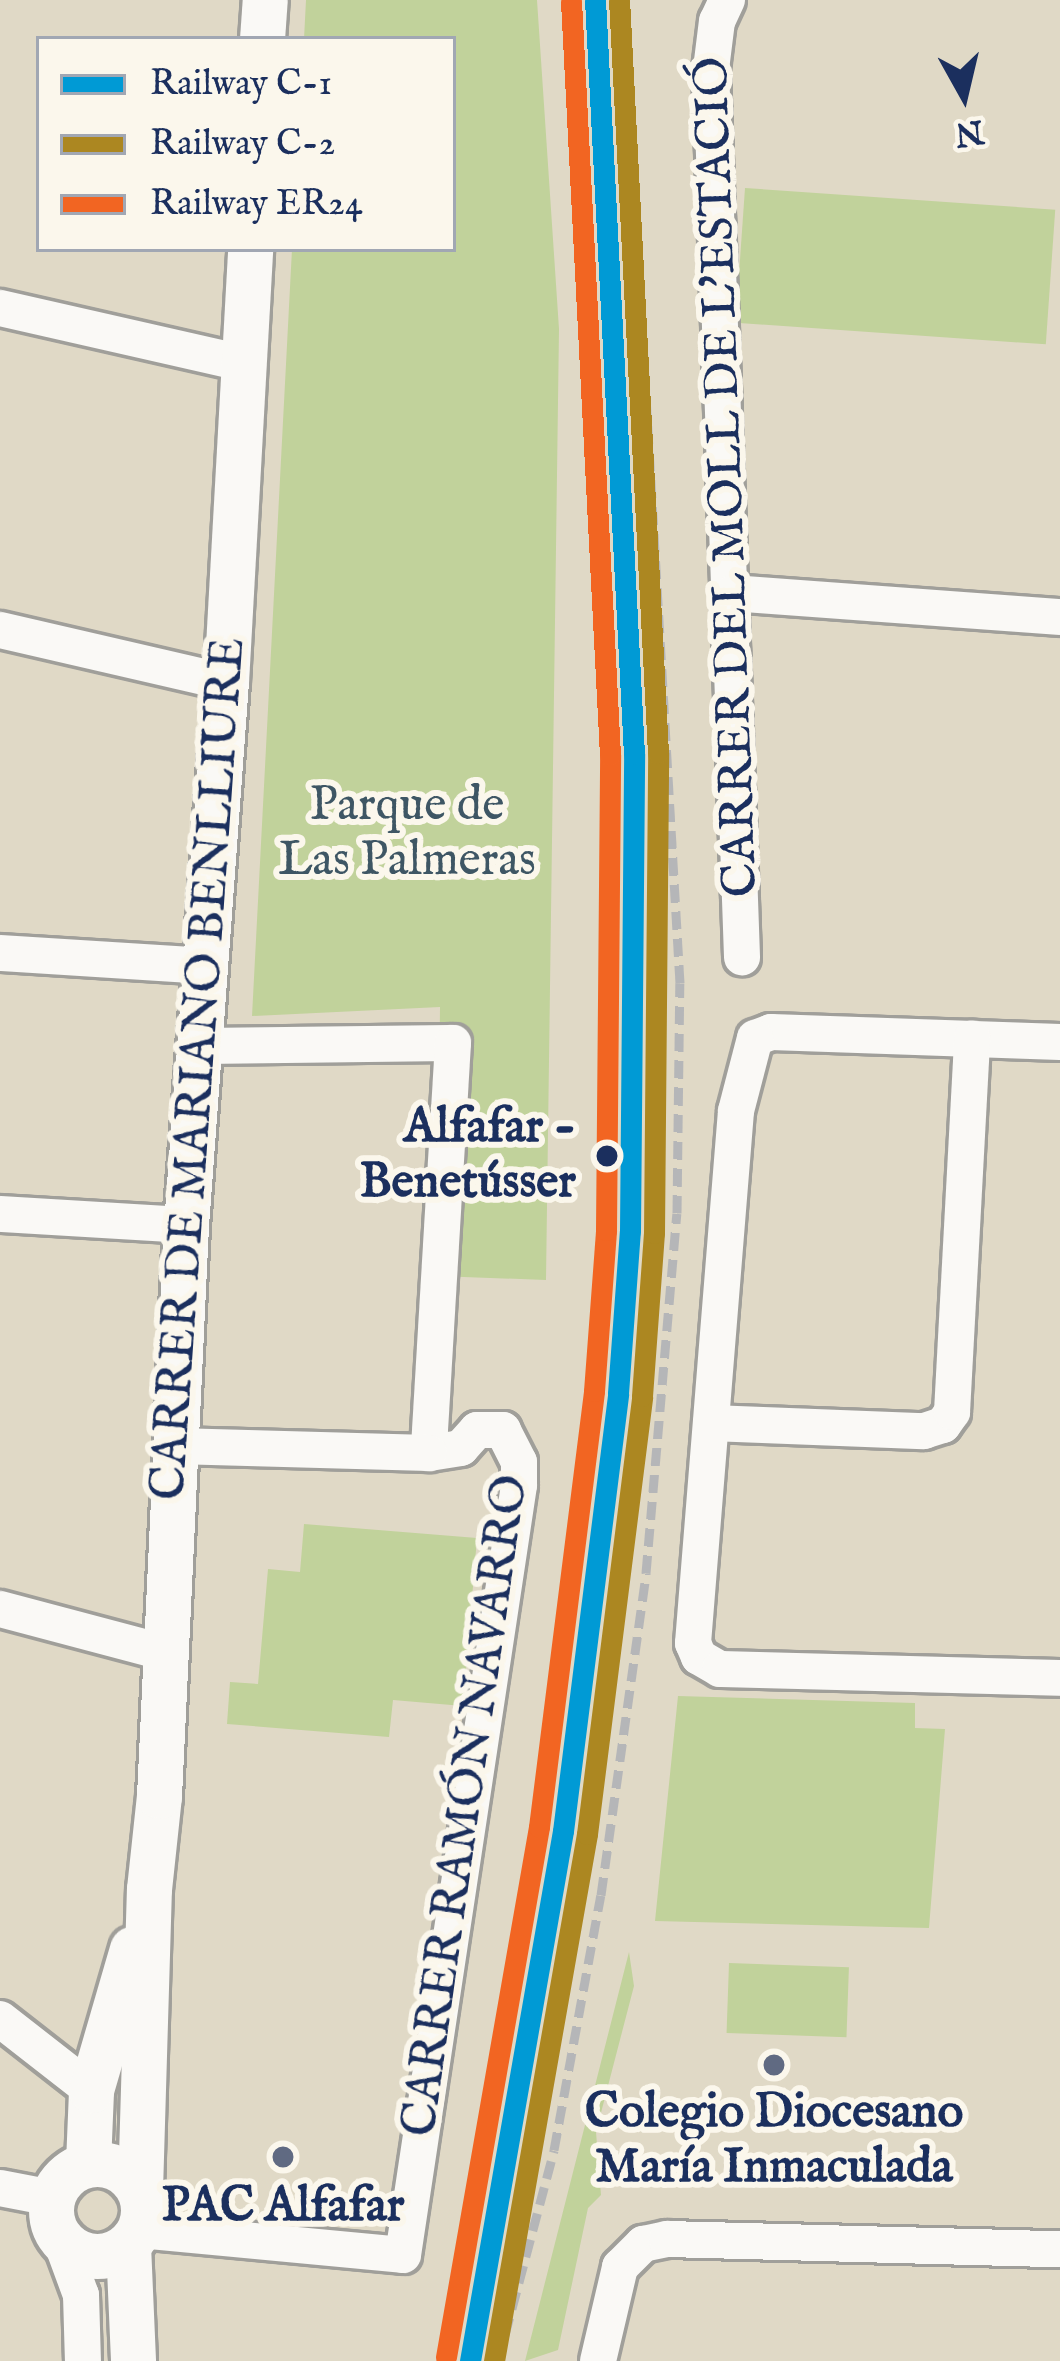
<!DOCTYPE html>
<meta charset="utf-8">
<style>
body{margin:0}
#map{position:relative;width:1060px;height:2361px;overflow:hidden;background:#e0d9c6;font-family:"IM FELL English",serif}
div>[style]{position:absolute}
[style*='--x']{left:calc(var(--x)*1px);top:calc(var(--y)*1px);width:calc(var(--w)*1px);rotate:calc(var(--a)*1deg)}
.green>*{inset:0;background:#c1d29b;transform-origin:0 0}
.roads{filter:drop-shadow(3px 0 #a09f9a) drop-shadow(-3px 0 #a09f9a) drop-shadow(0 3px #a09f9a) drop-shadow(0 -3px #a09f9a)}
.minor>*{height:36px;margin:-18px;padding:0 18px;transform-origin:18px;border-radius:18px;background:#faf9f6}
.tertiary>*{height:45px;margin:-22.5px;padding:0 22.5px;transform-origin:22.5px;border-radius:22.5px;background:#faf9f6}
.tertiary>.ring{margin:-22.5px;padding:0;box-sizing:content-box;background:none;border:45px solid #faf9f6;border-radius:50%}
.rail>*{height:9px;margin-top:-4.5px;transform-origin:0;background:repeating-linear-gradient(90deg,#b5b6b8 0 18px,transparent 0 27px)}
.rail-1>*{height:21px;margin:-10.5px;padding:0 10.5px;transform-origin:10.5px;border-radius:10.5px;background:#009ad5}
.rail-2>*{height:21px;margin:-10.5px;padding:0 10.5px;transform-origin:10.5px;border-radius:10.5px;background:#ac8721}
.rail-3>*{height:21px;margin:-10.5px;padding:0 10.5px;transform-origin:10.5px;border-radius:10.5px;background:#f26522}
.dots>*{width:33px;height:33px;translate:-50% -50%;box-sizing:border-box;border:6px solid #fbf7ec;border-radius:50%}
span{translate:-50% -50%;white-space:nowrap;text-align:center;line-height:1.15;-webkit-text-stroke:12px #fbf7ec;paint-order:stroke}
.street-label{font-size:48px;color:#1b2f5e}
.park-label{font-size:48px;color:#3e5664}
.stop-label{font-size:48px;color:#1b2f5e;font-weight:700}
.right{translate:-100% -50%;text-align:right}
.poi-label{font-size:48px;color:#1b2f5e;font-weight:700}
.legend{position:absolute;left:36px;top:36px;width:420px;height:216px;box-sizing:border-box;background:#fbf7ec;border:3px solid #a1a7b3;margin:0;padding:15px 21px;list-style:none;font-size:36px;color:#1b2f5e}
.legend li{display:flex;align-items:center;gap:24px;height:60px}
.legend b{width:60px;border:3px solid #a1a7b3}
.north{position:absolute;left:904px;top:36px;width:120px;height:120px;-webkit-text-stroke:9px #fbf7ec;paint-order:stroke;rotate:172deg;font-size:33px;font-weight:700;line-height:48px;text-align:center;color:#1b2f5e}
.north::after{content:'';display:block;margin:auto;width:42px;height:54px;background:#1b2f5e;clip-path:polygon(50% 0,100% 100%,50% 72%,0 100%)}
</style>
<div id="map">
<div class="green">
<div style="clip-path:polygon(306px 0,537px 0,559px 329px,546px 1280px,437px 1276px,440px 1007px,252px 1016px,292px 249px,453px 249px,453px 39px,304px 39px)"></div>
<div style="left:745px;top:188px;width:311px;height:135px;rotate:4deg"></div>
<div style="clip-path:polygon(304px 1524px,477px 1538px,463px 1706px,393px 1700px,389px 1737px,227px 1724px,230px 1682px,258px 1684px,268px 1569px,300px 1572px)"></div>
<div style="clip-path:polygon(678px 1696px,915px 1703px,915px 1728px,945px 1729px,929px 1928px,655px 1921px)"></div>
<div style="clip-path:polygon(629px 1952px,634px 1986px,596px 2132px,601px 2195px,588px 2208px,558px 2350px,525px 2361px)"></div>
<div style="left:729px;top:1963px;width:120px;height:70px;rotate:2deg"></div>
</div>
<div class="roads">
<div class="minor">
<div style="--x:727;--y:0;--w:23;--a:115"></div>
<div style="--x:717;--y:21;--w:48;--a:97.1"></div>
<div style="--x:711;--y:69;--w:889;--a:88"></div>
<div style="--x:0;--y:308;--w:249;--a:12.8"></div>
<div style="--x:732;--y:593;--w:329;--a:4.2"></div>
<div style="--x:0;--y:630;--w:232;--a:13"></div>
<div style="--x:0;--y:953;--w:205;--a:3.6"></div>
<div style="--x:1060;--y:1042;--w:289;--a:-178"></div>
<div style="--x:771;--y:1032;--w:17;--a:159"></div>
<div style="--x:755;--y:1038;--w:75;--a:104.6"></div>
<div style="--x:736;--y:1111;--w:534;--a:94.62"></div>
<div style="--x:693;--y:1643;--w:15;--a:67"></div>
<div style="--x:699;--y:1657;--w:24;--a:30"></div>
<div style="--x:720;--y:1669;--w:340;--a:1.5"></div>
<div style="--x:200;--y:1046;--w:253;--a:-0.7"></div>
<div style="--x:453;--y:1043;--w:411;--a:93.4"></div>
<div style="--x:0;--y:1214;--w:186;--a:3.4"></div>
<div style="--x:711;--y:1423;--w:213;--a:2.2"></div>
<div style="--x:924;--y:1431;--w:20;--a:-18"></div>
<div style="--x:943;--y:1425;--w:16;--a:-55"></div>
<div style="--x:952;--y:1412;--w:374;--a:-86.9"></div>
<div style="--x:0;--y:1609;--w:172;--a:14.8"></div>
<div style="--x:0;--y:2019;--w:115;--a:38"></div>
<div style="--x:0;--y:2188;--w:53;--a:10.9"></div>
<div style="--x:139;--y:2230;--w:265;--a:5.4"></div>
<div style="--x:403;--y:2255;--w:779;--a:-81.43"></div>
<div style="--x:519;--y:1485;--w:23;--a:-90"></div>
<div style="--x:519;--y:1462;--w:36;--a:-117"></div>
<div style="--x:503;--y:1430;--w:26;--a:180"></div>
<div style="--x:477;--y:1430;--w:24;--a:132"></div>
<div style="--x:461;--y:1448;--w:32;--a:171"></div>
<div style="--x:429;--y:1453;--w:254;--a:-178.4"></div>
<div style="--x:60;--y:2238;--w:61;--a:69.8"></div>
<div style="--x:81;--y:2295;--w:66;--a:88.3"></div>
<div style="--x:598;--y:2361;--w:97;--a:-76.8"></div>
<div style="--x:620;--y:2267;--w:33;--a:-45"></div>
<div style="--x:643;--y:2244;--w:25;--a:-12"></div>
<div style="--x:667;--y:2239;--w:393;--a:1.5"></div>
</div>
<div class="tertiary">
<div style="--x:262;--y:39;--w:39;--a:-86"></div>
<div style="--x:88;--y:2163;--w:73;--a:-87.6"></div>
<div style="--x:91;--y:2090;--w:147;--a:-73.8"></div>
<div class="ring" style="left:51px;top:2164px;width:47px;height:47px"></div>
<div style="--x:140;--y:2190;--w:301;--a:-88.3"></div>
<div style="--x:149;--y:1889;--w:94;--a:-83.9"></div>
<div style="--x:159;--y:1796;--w:572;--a:-87.29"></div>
<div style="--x:186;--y:1225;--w:544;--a:-85.79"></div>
<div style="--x:226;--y:682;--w:434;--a:-86.8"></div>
<div style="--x:128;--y:2245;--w:116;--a:87.5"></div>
</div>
</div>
<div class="rail">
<div style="--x:498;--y:2361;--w:218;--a:-75.1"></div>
<div style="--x:554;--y:2150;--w:259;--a:-79.6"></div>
<div style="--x:601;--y:1895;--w:325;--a:-82"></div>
<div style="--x:646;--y:1573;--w:361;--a:-85.1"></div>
<div style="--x:677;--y:1213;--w:230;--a:-89.3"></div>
<div style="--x:680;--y:983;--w:985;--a:-93.32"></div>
</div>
<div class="rail-1">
<div style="--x:470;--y:2361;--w:538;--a:-80.05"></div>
<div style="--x:563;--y:1831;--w:441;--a:-82.8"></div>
<div style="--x:618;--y:1393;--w:162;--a:-85.8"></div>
<div style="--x:630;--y:1231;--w:477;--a:-89.5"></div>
<div style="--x:634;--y:754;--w:755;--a:-92.96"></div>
</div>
<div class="rail-2">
<div style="--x:494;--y:2361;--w:535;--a:-79.99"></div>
<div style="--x:587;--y:1834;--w:441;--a:-82.8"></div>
<div style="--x:642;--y:1396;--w:163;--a:-85.8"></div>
<div style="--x:654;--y:1233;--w:480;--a:-89.5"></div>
<div style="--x:658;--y:753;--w:754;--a:-92.96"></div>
</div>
<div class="rail-3">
<div style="--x:446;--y:2357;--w:538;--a:-80.05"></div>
<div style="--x:539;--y:1827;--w:439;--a:-82.8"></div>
<div style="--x:594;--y:1391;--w:161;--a:-85.7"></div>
<div style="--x:606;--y:1230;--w:475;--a:-89.5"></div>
<div style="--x:610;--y:755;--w:755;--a:-92.96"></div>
</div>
<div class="dots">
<div style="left:607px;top:1156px;background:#1b2f5e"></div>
<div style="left:774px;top:2065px;background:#606a82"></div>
<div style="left:283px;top:2157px;background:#606a82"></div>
</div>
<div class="street-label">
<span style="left:728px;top:477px;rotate:-92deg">CARRER DEL MOLL DE L'ESTACIÓ</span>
<span style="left:200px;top:1069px;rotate:-86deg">CARRER DE MARIANO BENLLIURE</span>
<span style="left:467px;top:1806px;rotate:-82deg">CARRER RAMÓN NAVARRO</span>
</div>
<div class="park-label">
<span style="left:407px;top:834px">Parque de<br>Las Palmeras</span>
</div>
<div class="stop-label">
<span class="right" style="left:576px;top:1156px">Alfafar -<br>Benetússer</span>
</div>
<div class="poi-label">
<span style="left:774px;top:2141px">Colegio Diocesano<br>María Inmaculada</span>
<span style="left:283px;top:2208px">PAC Alfafar</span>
</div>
<ul class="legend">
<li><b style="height:15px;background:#009ad5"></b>Railway C-1</li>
<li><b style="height:15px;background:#ac8721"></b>Railway C-2</li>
<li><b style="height:15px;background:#f26522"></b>Railway ER24</li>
</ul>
<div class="north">N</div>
</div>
